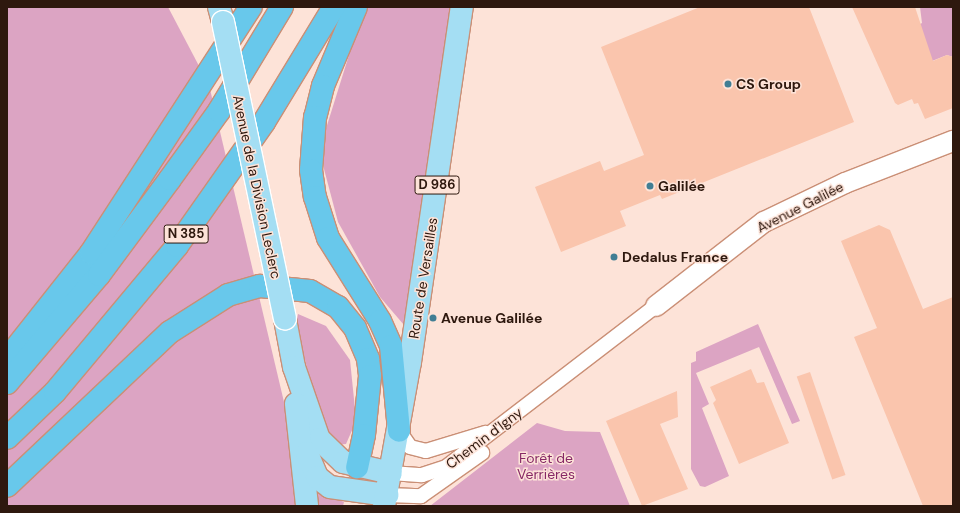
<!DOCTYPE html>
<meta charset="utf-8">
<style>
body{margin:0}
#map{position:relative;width:960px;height:513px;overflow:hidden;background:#fde3d8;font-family:"DM Sans",sans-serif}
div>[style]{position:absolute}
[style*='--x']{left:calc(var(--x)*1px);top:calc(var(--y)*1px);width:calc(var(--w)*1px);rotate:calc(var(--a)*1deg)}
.green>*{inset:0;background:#dca4c3}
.building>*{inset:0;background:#fac5ad;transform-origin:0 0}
.roads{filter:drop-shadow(1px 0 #ca8f76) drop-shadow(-1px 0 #ca8f76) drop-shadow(0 1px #ca8f76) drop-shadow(0 -1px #ca8f76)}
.street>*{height:14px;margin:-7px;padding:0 7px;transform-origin:7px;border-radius:7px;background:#fff}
.secondary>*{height:20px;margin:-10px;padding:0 10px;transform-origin:10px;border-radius:10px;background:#fff}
.primary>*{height:22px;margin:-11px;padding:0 11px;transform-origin:11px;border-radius:11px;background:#a4def3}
.highway>*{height:22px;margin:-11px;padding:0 11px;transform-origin:11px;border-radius:11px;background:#68c8eb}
.bridges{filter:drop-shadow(1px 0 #fff) drop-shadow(-1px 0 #fff) drop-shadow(0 1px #fff) drop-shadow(0 -1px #fff)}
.primary-bridge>*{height:22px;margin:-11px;padding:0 11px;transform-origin:11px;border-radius:11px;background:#a4def3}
.dots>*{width:11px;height:11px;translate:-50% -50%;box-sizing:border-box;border:2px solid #fde3d8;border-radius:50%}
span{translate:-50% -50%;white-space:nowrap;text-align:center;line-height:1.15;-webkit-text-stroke:3px #fde3d8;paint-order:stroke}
.shield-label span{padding:1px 3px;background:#fde3d8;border:1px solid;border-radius:3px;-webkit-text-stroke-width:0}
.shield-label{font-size:13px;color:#2e180e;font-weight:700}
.poi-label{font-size:14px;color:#2e180e;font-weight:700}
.left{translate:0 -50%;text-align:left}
.street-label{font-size:14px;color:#2e180e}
.park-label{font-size:14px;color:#872866}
.frame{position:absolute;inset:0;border:8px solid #2e180e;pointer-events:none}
</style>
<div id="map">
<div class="green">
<div style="clip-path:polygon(7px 7px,168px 7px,209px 85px,297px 457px,301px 506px,7px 506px)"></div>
<div style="clip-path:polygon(364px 7px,450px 7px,404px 325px,380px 297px,338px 222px,324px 169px,324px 135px)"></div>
<div style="clip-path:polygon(920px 7px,953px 7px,953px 57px,947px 55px,932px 61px,914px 27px,922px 23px)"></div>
<div style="clip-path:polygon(298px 314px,326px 326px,350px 360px,355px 409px,353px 428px,346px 444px,336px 445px,321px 422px,296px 325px)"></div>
<div style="clip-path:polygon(758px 324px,800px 421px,792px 424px,759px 347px,696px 373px,709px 404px,702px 408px,729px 476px,705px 487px,700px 486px,691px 469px,691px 363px,696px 361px,696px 352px)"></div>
<div style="clip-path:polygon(537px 423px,565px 431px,600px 432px,630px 506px,430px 506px)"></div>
<div style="clip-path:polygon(319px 491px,344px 502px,343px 506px,313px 506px,312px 495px)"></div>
</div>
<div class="building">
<div style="clip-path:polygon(700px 7px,809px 7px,854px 122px,662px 199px,660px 195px,620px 211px,626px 226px,561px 252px,535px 187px,600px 161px,604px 171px,644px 155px,601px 47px)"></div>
<div style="clip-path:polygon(852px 7px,915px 7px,933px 61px,947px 55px,953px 57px,953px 108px,925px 119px,918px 103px,914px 104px,912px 99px,898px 105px,895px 103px)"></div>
<div style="clip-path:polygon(879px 225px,890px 230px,923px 309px,953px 297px,953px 506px,923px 506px,854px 337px,877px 328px,841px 241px)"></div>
<div style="clip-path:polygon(751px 369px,757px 383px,764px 382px,789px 443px,739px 464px,713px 403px,716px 400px,710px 387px)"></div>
<div style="left:810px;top:372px;width:109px;height:14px;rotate:71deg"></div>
<div style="clip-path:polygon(677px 391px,678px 417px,660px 424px,688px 489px,642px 506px,606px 421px)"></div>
</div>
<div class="roads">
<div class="street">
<div style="--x:399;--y:431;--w:19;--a:55"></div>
<div style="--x:410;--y:447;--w:16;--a:14"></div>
<div style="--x:426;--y:451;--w:62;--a:-17"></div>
<div style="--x:391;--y:473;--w:31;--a:4"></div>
<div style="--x:422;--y:475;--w:25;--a:-18"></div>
<div style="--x:446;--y:467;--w:265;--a:-37.5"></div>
<div style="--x:387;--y:495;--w:34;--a:2"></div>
<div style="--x:421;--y:496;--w:75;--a:-35.2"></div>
</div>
<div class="secondary">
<div style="--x:656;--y:306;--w:137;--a:-37.9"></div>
<div style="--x:764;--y:222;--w:90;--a:-25.7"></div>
<div style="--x:845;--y:183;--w:116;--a:-21.3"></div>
</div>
<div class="primary">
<div style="--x:219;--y:7;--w:16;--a:75"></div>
<div style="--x:285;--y:319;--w:49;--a:79.4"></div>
<div style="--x:294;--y:367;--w:76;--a:70.9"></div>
<div style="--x:319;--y:439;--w:33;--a:44"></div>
<div style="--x:343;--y:462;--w:49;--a:12.9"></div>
<div style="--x:296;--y:404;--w:103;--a:83.8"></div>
<div style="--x:307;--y:453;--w:26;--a:67"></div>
<div style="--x:317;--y:477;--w:16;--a:38"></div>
<div style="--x:330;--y:487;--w:58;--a:8"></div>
<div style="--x:384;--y:506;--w:146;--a:-79.8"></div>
<div style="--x:410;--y:362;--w:359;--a:-81.7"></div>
</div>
<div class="highway">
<div style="--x:356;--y:7;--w:86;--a:112.7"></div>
<div style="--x:323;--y:86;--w:32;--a:104"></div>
<div style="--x:315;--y:117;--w:53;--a:94.3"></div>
<div style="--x:311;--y:170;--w:27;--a:82"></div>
<div style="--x:315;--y:197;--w:43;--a:72.4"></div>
<div style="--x:328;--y:238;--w:98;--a:57.9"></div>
<div style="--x:380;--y:321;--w:27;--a:66"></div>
<div style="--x:391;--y:346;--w:85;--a:84.6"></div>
<div style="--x:7;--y:359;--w:135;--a:-51.6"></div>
<div style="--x:91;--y:253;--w:293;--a:-57"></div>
<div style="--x:7;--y:383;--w:142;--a:-49.6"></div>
<div style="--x:99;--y:275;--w:119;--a:-53.5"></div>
<div style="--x:170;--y:179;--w:84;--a:-54.2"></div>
<div style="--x:219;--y:111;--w:122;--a:-58.8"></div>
<div style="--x:7;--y:438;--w:66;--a:-43.8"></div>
<div style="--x:55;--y:392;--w:190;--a:-50.1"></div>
<div style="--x:177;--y:246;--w:151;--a:-54.9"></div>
<div style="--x:264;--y:122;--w:135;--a:-58.7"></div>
<div style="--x:7;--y:486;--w:224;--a:-43.4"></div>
<div style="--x:170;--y:332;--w:69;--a:-32.5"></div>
<div style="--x:228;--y:295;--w:33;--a:-16"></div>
<div style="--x:260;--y:286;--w:50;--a:5.7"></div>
<div style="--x:310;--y:291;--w:32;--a:30"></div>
<div style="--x:338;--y:307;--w:27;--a:51"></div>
<div style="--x:355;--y:328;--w:34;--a:67"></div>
<div style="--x:368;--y:359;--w:17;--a:83"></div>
<div style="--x:370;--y:376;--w:59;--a:95.8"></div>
<div style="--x:364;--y:435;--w:33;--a:102"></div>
</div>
</div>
<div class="bridges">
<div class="primary-bridge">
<div style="--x:223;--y:22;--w:303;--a:78.2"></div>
</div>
</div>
<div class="dots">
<div style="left:728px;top:84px;background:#417e94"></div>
<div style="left:650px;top:186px;background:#417e94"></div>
<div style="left:614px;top:257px;background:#417e94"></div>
<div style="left:433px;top:318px;background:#417e94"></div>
</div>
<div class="shield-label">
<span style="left:437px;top:185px">D 986</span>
<span style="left:186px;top:234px">N 385</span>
</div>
<div class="poi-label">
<span class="left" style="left:736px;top:84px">CS Group</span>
<span class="left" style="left:658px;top:186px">Galilée</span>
<span class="left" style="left:622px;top:257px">Dedalus France</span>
<span class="left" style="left:441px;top:318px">Avenue Galilée</span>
</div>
<div class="street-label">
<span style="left:257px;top:187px;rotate:78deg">Avenue de la Division Leclerc</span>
<span style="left:800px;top:207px;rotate:-27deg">Avenue Galilée</span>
<span style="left:423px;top:278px;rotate:-81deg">Route de Versailles</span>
<span style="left:484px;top:438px;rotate:-37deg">Chemin d'Igny</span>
</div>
<div class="park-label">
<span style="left:546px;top:466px">Forêt de<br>Verrières</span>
</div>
<div class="frame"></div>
</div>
